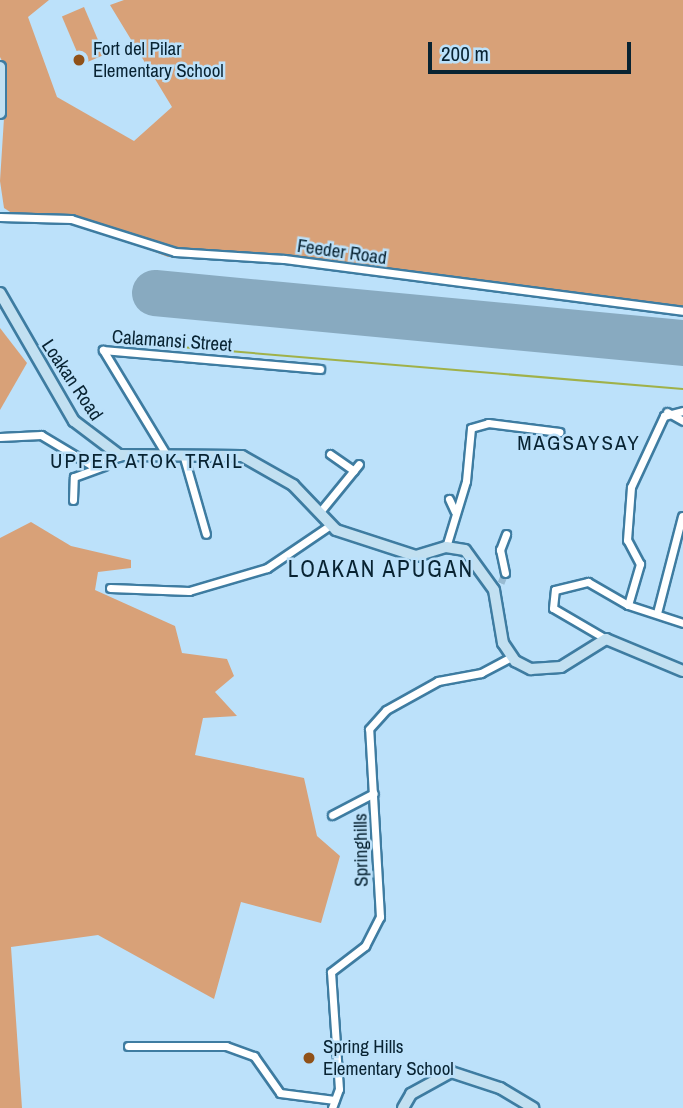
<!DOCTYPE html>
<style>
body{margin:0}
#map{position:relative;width:683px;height:1108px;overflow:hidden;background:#bce1fa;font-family:"Archivo Narrow",sans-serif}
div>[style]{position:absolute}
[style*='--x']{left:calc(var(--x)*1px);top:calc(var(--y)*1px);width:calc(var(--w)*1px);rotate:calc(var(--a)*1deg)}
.green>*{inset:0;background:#d8a178;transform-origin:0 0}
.stream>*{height:2px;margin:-1px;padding:0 1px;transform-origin:1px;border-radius:1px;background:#a0b149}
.runway>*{height:46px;margin:-23px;padding:0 23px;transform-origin:23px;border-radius:23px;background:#88aac0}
.minor-tunnel>*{height:7px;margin-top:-3.5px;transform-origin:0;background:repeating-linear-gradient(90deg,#98bbd2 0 7px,transparent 0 10.5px)}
.roads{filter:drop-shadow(2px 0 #3e7ca1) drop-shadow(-2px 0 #3e7ca1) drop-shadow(0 2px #3e7ca1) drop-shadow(0 -2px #3e7ca1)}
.minor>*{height:7px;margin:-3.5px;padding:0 3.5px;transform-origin:3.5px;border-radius:3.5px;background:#fff}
.secondary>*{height:10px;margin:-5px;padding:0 5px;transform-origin:5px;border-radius:5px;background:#c2e0f1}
.dots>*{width:19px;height:19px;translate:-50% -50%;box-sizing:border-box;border:4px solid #bce1fa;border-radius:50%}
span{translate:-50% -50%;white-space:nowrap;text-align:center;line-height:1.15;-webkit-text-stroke:5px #bce1fa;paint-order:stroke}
.poi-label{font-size:19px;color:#082332}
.left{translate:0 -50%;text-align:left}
.street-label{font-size:19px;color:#082332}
.neighbourhood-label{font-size:21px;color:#082332;letter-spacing:2px}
.quarter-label{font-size:23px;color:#082332;letter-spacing:2px}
.scale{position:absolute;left:428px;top:42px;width:203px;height:32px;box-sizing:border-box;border:4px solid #082332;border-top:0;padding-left:9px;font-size:21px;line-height:24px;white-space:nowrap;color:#082332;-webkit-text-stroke:5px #bce1fa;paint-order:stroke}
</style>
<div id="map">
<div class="green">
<div style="clip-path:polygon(0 0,49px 0,28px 17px,57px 97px,134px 141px,172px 107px,110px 5px,124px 0,683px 0,683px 315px,280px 261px,168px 257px,90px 227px,21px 219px,4px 208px,0 181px,7px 71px,0 57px)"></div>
<div style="left:84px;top:7px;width:52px;height:24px;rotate:67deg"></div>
<div style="clip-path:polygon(0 328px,27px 363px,0 410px)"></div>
<div style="clip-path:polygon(31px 522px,71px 546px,131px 560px,131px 568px,98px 572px,95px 590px,175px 626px,182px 653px,227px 659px,234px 676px,215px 692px,237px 716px,203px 718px,195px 755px,304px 778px,317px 836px,340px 856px,321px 923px,241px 902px,214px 999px,98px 935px,11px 947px,22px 1108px,0 1108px,0 538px)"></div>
</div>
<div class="stream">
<div style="--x:156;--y:345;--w:529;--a:4.77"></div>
</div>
<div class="runway">
<div style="--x:155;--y:293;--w:530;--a:5.41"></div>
</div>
<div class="minor-tunnel">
<div style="--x:501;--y:583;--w:11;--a:-68"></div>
</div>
<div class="roads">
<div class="minor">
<div style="--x:0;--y:217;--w:71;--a:1.6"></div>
<div style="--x:71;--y:219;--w:109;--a:17.6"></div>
<div style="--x:175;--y:252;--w:109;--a:3.7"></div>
<div style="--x:284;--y:259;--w:402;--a:7.4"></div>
<div style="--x:667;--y:412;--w:18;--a:29"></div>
<div style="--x:0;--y:437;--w:41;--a:-2.8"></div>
<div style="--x:41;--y:435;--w:58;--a:31"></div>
<div style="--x:91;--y:465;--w:32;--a:-16"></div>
<div style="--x:166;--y:454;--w:122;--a:-121.2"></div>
<div style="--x:103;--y:350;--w:218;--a:5"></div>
<div style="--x:183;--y:454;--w:83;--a:74"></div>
<div style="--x:330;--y:454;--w:29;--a:35"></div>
<div style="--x:449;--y:499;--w:14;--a:65"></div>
<div style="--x:73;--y:500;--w:23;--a:-88"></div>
<div style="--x:74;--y:477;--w:32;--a:-20"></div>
<div style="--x:319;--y:513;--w:63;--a:-50.8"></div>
<div style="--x:446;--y:547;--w:69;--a:-73.1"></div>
<div style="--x:466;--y:481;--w:53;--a:-84.6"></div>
<div style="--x:471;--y:428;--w:18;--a:-16"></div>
<div style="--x:488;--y:423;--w:72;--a:7.2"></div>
<div style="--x:505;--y:573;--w:24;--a:-102"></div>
<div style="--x:500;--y:550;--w:17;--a:-69"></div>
<div style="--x:110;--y:588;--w:79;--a:2.2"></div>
<div style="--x:189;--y:591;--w:81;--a:-16.4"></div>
<div style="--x:267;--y:568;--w:75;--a:-34.1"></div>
<div style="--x:628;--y:605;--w:43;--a:-73.7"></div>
<div style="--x:640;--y:564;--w:27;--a:-118"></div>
<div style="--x:627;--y:540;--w:53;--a:-85.7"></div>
<div style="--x:631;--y:487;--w:78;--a:-65.1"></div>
<div style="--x:664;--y:416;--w:20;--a:-15"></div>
<div style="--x:657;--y:613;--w:100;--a:-75.5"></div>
<div style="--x:606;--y:639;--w:61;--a:-149.7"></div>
<div style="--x:553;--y:608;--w:18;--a:-84"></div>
<div style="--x:555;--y:590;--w:34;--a:-14"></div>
<div style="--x:588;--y:582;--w:46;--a:29.9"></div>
<div style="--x:628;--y:605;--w:58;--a:18.1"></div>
<div style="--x:332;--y:815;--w:47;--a:-27.6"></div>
<div style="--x:128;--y:1046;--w:98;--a:0"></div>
<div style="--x:226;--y:1046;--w:30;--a:20"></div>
<div style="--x:254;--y:1056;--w:45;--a:54.9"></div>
<div style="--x:280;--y:1093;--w:55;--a:7.3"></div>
<div style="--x:332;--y:1108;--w:20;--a:-70"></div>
<div style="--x:339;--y:1089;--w:117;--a:-93.9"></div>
<div style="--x:331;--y:972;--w:43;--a:-37.4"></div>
<div style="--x:365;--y:946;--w:33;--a:-63"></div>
<div style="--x:380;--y:917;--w:188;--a:-93.3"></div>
<div style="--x:369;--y:729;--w:25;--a:-48"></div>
<div style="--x:386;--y:710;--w:60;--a:-29.1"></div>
<div style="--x:438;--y:681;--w:44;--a:-10.5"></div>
<div style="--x:481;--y:673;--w:34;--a:-28"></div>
</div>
<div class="secondary">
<div style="--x:0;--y:67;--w:46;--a:90"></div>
<div style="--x:0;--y:293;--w:148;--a:60"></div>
<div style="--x:74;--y:421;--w:56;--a:37.1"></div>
<div style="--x:119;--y:455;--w:123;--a:0.5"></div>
<div style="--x:242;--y:456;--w:59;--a:29.6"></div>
<div style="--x:293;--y:485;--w:62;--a:46.3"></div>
<div style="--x:336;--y:530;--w:84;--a:18"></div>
<div style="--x:416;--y:556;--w:31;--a:-17"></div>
<div style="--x:446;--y:547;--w:19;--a:9"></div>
<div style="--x:465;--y:550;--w:49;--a:54.1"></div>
<div style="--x:494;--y:590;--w:54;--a:80.4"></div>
<div style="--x:503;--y:643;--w:22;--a:56"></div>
<div style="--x:515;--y:661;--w:18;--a:27"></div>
<div style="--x:531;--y:669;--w:30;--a:-4"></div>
<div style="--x:561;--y:667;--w:53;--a:-31.9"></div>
<div style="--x:606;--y:639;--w:83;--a:22.6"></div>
<div style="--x:403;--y:1108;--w:16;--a:-60"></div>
<div style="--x:411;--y:1094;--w:46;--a:-28.8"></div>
<div style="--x:451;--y:1072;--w:52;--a:18.1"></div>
<div style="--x:500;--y:1088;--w:39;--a:31"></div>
</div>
</div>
<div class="dots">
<div style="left:79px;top:60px;background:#905118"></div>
<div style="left:309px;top:1058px;background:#905118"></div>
</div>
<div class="poi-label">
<span class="left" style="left:93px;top:60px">Fort del Pilar<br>Elementary School</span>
<span class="left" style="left:323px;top:1058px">Spring Hills<br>Elementary School</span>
</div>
<div class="street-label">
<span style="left:342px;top:252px;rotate:8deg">Feeder Road</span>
<span style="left:172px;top:341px;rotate:4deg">Calamansi Street</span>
<span style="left:72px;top:380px;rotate:56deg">Loakan Road</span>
<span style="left:361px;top:850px;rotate:-91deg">Springhills</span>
</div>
<div class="neighbourhood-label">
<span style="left:579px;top:443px">MAGSAYSAY</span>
<span style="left:147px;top:461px">UPPER ATOK TRAIL</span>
</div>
<div class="quarter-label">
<span style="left:381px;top:569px">LOAKAN APUGAN</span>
</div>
<div class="scale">200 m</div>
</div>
